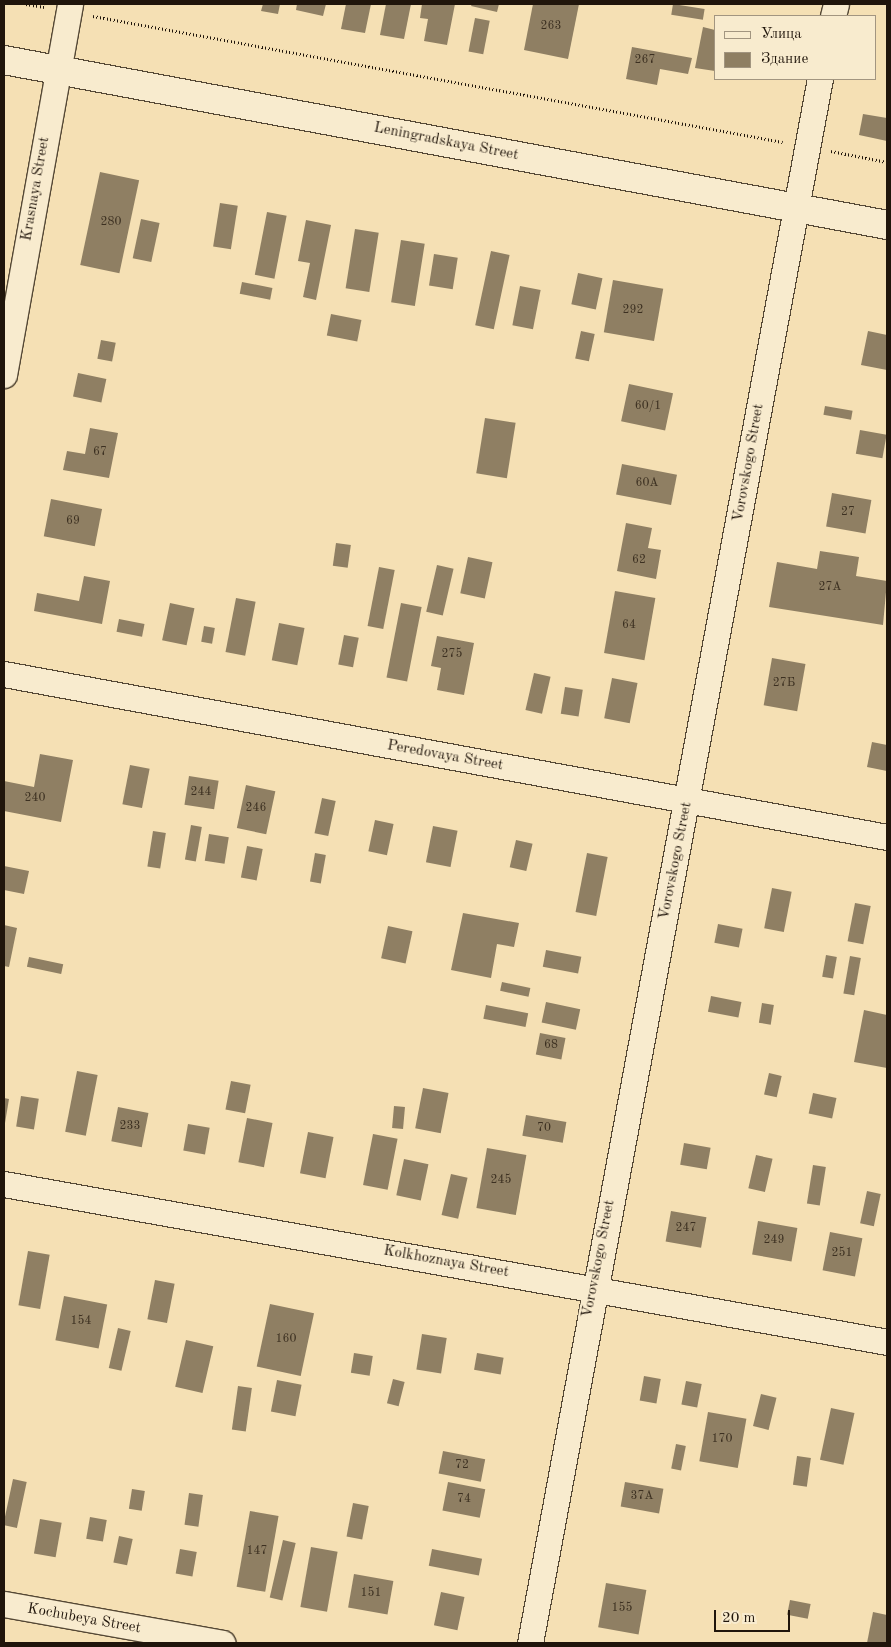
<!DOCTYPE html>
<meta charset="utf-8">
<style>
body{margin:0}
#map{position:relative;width:891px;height:1647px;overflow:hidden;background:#f5e0b4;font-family:"Old Standard TT",serif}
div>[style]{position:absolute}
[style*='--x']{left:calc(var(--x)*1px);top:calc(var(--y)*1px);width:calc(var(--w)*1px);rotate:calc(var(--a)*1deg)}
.building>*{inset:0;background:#8f7f63;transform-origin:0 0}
.path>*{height:3px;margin-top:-1.5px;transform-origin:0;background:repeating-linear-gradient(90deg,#20150b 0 1px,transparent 0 3.5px)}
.roads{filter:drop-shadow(1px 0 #554835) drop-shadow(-1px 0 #554835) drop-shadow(0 1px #554835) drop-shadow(0 -1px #554835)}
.street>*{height:25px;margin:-12.5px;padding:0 12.5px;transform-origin:12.5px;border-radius:12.5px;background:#f8ebce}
.secondary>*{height:28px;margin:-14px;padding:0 14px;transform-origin:14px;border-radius:14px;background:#f8ebce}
span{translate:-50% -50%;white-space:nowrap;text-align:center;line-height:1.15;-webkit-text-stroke:4px #f8ebce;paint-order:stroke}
.number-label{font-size:12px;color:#3c3021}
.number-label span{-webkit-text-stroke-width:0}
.street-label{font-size:15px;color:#20150b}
.frame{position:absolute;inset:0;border:5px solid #20150b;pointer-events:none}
.legend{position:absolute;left:714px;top:15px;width:162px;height:65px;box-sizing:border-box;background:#f8ebce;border:1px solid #a29580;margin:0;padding:6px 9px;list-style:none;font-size:15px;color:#20150b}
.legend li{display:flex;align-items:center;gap:10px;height:25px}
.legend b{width:25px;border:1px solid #a29580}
.scale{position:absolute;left:714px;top:1610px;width:76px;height:22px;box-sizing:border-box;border:2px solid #20150b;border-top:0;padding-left:6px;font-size:15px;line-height:18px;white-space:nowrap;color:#20150b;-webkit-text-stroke:4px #f8ebce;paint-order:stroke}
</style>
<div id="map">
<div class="building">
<div style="clip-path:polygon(263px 4px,280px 4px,278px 14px,261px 11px)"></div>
<div style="clip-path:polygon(297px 4px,326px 4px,323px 16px,296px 10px)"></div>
<div style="clip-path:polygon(346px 4px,371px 4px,365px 33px,341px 29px)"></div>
<div style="clip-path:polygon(386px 4px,411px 4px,404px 39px,380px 35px)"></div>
<div style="clip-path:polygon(422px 4px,455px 4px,447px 45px,424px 41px,428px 19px,420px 18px)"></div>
<div style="clip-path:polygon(472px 4px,499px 4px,497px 12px,471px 6px)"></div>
<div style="clip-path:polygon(533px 4px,579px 4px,568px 59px,524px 50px)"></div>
<div style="left:673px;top:4px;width:32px;height:11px;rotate:9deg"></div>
<div style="left:475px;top:18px;width:15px;height:34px;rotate:11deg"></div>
<div style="clip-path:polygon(703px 27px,715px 30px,715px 71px,695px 68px)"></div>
<div style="clip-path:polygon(632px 47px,692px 58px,688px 74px,660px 69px,657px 85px,626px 79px)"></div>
<div style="clip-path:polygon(863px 114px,887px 118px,887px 141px,859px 135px)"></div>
<div style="left:100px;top:172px;width:40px;height:95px;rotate:12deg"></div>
<div style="left:220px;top:203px;width:18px;height:44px;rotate:9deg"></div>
<div style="left:267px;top:212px;width:20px;height:64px;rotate:11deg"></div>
<div style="left:141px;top:219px;width:19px;height:40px;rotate:12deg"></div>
<div style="clip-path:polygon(306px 220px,331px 225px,316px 300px,303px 297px,310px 263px,298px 261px)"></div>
<div style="left:355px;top:229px;width:24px;height:60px;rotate:9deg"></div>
<div style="left:401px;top:240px;width:24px;height:63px;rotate:9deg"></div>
<div style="left:491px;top:251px;width:19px;height:76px;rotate:12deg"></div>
<div style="left:434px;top:254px;width:24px;height:32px;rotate:9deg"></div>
<div style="left:578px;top:273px;width:25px;height:32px;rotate:12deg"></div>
<div style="left:613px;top:280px;width:51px;height:53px;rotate:10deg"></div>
<div style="left:242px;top:282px;width:31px;height:12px;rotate:11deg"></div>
<div style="left:520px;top:286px;width:21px;height:40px;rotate:11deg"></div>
<div style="left:331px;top:314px;width:31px;height:22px;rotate:11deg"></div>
<div style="left:581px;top:331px;width:14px;height:28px;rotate:12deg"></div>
<div style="clip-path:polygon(868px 331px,887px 335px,887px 370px,861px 365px)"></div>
<div style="left:101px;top:340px;width:15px;height:19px;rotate:11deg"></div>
<div style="left:78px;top:373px;width:29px;height:24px;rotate:12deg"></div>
<div style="left:629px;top:384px;width:45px;height:38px;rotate:12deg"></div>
<div style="left:825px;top:406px;width:28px;height:9px;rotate:10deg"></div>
<div style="left:485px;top:418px;width:31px;height:56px;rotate:9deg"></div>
<div style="clip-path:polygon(90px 428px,118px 433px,109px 478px,63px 470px,67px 451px,85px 454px)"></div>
<div style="left:860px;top:430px;width:27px;height:24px;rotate:10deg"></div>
<div style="left:622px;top:464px;width:56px;height:31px;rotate:11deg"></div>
<div style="left:832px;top:493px;width:40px;height:34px;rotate:10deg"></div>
<div style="left:51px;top:499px;width:52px;height:38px;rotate:11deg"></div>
<div style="clip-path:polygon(626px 523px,652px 528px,648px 548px,661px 550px,656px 579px,617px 571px)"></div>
<div style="left:336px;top:543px;width:15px;height:23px;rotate:8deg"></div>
<div style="clip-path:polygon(820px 551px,859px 557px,856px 576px,887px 581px,883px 625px,769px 607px,777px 562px,817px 569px)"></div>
<div style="left:468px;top:557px;width:25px;height:37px;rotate:12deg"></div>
<div style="left:437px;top:565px;width:17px;height:48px;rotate:13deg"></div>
<div style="left:379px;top:567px;width:16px;height:60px;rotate:11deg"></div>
<div style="clip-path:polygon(84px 576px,110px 581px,102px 624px,34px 611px,37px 593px,79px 601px)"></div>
<div style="left:615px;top:591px;width:41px;height:63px;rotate:10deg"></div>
<div style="left:236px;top:598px;width:20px;height:55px;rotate:11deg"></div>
<div style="left:170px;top:603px;width:25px;height:38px;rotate:12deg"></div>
<div style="left:401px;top:603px;width:21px;height:76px;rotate:11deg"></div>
<div style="left:119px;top:619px;width:26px;height:13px;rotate:11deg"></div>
<div style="left:279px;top:623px;width:26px;height:38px;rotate:11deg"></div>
<div style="left:204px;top:626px;width:11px;height:16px;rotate:10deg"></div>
<div style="left:344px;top:635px;width:15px;height:30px;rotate:11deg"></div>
<div style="clip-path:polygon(437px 636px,474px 643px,464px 695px,437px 690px,441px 668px,431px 666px)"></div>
<div style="left:772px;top:658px;width:34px;height:48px;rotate:10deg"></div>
<div style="left:534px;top:673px;width:17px;height:38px;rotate:13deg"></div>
<div style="left:612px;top:678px;width:26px;height:41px;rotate:11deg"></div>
<div style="left:565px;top:687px;width:18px;height:27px;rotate:9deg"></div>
<div style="clip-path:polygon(872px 742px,887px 745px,887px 771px,867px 767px)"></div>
<div style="clip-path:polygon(40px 754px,73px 760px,61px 822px,4px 811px,4px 781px,34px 787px)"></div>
<div style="left:130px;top:765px;width:20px;height:40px;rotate:11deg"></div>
<div style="left:189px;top:776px;width:30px;height:29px;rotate:9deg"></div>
<div style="left:246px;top:785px;width:30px;height:44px;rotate:12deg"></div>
<div style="left:322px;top:798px;width:14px;height:36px;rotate:12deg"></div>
<div style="left:375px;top:820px;width:19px;height:32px;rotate:12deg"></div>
<div style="left:191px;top:825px;width:11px;height:35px;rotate:10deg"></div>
<div style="left:433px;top:826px;width:25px;height:37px;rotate:11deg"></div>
<div style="left:153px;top:831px;width:13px;height:36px;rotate:9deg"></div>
<div style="left:209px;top:834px;width:20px;height:27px;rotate:9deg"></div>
<div style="left:516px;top:840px;width:17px;height:28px;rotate:13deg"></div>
<div style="left:247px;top:846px;width:16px;height:32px;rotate:11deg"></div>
<div style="left:315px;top:853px;width:11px;height:29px;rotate:10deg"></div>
<div style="left:587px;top:853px;width:21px;height:60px;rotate:11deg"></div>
<div style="clip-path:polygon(4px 866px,29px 871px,24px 894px,4px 890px)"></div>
<div style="left:772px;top:888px;width:20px;height:41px;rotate:11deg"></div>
<div style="left:855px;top:903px;width:16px;height:39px;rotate:11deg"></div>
<div style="clip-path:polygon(463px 913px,519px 923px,514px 947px,497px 944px,491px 978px,451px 970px)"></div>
<div style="left:718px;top:924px;width:25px;height:19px;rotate:11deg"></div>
<div style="clip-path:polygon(4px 925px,17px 928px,9px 967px,4px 966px)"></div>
<div style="left:388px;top:926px;width:25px;height:33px;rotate:12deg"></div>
<div style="left:546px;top:950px;width:36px;height:17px;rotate:11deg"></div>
<div style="left:826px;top:955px;width:11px;height:22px;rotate:10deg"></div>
<div style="left:850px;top:956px;width:11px;height:38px;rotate:10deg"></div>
<div style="left:29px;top:957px;width:35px;height:10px;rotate:12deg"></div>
<div style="left:502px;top:982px;width:29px;height:9px;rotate:12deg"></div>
<div style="left:711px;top:996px;width:31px;height:16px;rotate:11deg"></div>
<div style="left:546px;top:1002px;width:35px;height:21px;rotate:12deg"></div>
<div style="left:762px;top:1003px;width:12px;height:20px;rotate:9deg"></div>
<div style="left:486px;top:1005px;width:43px;height:14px;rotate:11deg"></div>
<div style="clip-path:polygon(864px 1010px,887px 1015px,887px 1068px,854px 1062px)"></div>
<div style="left:540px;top:1033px;width:26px;height:22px;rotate:11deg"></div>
<div style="left:77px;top:1071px;width:21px;height:62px;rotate:11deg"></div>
<div style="left:769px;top:1073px;width:13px;height:22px;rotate:13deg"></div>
<div style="left:231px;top:1081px;width:20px;height:29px;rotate:11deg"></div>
<div style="left:423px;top:1088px;width:26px;height:41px;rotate:11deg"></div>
<div style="left:813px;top:1093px;width:24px;height:21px;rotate:12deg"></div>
<div style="left:21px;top:1096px;width:18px;height:31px;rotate:9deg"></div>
<div style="clip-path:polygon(4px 1098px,9px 1099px,5px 1123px,4px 1123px)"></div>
<div style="left:394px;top:1106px;width:11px;height:22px;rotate:5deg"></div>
<div style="left:118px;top:1107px;width:31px;height:35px;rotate:11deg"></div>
<div style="left:526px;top:1115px;width:41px;height:21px;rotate:10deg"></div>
<div style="left:247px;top:1118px;width:26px;height:45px;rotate:11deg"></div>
<div style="left:188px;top:1124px;width:22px;height:27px;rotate:10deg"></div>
<div style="left:308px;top:1132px;width:26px;height:42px;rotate:11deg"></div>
<div style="left:373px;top:1134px;width:25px;height:52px;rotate:11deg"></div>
<div style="left:684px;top:1143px;width:27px;height:22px;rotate:10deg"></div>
<div style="left:487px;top:1148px;width:40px;height:61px;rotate:10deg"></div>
<div style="left:756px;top:1155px;width:17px;height:34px;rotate:13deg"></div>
<div style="left:404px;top:1159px;width:25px;height:37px;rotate:12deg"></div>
<div style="left:813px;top:1165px;width:13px;height:39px;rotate:9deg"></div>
<div style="left:451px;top:1174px;width:17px;height:42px;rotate:13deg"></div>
<div style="left:867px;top:1191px;width:14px;height:33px;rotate:12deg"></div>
<div style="left:671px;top:1211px;width:36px;height:31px;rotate:10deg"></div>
<div style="left:758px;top:1221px;width:40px;height:34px;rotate:10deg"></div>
<div style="left:830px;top:1232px;width:33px;height:39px;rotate:11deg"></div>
<div style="left:28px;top:1251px;width:22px;height:55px;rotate:10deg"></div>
<div style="left:155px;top:1280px;width:20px;height:40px;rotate:11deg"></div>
<div style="left:64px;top:1296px;width:44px;height:45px;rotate:11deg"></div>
<div style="left:270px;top:1304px;width:45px;height:64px;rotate:12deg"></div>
<div style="left:118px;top:1328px;width:13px;height:41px;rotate:13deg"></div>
<div style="left:422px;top:1334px;width:25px;height:36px;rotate:9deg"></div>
<div style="left:186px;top:1340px;width:28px;height:48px;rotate:13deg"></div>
<div style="left:354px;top:1353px;width:19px;height:20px;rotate:9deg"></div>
<div style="left:477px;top:1353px;width:27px;height:17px;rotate:10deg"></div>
<div style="left:644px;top:1376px;width:17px;height:25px;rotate:10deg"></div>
<div style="left:393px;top:1379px;width:12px;height:25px;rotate:14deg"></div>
<div style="left:277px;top:1380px;width:25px;height:32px;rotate:11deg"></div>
<div style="left:686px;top:1381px;width:16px;height:24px;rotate:11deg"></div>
<div style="left:238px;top:1386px;width:14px;height:44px;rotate:8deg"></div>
<div style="left:761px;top:1394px;width:16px;height:33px;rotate:14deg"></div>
<div style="left:831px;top:1408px;width:24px;height:53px;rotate:12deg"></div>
<div style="left:708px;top:1412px;width:39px;height:50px;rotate:10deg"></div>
<div style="left:676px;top:1444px;width:10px;height:25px;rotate:11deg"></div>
<div style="left:443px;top:1451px;width:43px;height:23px;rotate:11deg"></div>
<div style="left:797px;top:1456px;width:14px;height:29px;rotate:8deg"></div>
<div style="left:13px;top:1479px;width:14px;height:47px;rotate:12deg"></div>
<div style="left:448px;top:1482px;width:38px;height:29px;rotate:11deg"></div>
<div style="left:625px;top:1482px;width:39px;height:25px;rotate:10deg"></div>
<div style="left:132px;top:1489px;width:13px;height:20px;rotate:9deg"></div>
<div style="left:189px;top:1493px;width:14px;height:32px;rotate:8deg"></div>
<div style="left:353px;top:1503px;width:16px;height:34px;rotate:11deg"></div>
<div style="left:250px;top:1511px;width:29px;height:77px;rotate:10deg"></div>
<div style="left:90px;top:1517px;width:17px;height:22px;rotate:10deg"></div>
<div style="left:40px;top:1519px;width:22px;height:35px;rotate:10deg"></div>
<div style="left:119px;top:1536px;width:14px;height:27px;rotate:12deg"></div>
<div style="left:283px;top:1540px;width:13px;height:59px;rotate:13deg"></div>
<div style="left:311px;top:1547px;width:27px;height:61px;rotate:10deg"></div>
<div style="left:180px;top:1549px;width:17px;height:25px;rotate:10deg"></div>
<div style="left:432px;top:1549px;width:51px;height:17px;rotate:11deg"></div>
<div style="left:354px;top:1574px;width:40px;height:34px;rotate:10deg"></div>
<div style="left:606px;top:1583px;width:41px;height:45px;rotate:10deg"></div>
<div style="left:441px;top:1592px;width:24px;height:34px;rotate:12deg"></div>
<div style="left:790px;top:1600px;width:21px;height:15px;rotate:11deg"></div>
<div style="clip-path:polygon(873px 1612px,887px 1615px,887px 1643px,867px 1643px)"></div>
</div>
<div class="path">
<div style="--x:26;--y:4;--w:19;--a:9"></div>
<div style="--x:93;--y:16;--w:701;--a:10.35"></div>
<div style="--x:831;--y:151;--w:57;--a:11.1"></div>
</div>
<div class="roads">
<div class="street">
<div style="--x:833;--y:16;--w:12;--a:-76"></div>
<div style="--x:4;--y:375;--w:377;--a:-79.9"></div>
<div style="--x:4;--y:674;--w:898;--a:10.46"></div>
<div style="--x:4;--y:1184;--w:897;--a:10.14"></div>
<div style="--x:4;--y:1604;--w:222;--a:10.1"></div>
<div style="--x:530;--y:1643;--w:1591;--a:-79.5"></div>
</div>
<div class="secondary">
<div style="--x:4;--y:60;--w:898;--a:10.58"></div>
</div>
</div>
<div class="number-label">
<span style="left:551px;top:27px">263</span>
<span style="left:645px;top:61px">267</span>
<span style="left:111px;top:223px">280</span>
<span style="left:633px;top:311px">292</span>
<span style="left:648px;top:407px">60/1</span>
<span style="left:100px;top:453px">67</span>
<span style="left:647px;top:484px">60А</span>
<span style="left:848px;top:513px">27</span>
<span style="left:73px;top:522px">69</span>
<span style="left:639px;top:561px">62</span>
<span style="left:830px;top:588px">27А</span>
<span style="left:629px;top:626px">64</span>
<span style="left:452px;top:655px">275</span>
<span style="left:784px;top:684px">27Б</span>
<span style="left:201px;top:793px">244</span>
<span style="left:35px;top:799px">240</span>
<span style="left:256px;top:809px">246</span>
<span style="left:551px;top:1046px">68</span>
<span style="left:130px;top:1127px">233</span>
<span style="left:544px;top:1129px">70</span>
<span style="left:501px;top:1181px">245</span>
<span style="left:686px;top:1229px">247</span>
<span style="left:774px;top:1241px">249</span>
<span style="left:842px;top:1254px">251</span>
<span style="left:81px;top:1322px">154</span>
<span style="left:286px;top:1340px">160</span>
<span style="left:722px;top:1440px">170</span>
<span style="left:462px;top:1466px">72</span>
<span style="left:642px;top:1497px">37А</span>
<span style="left:464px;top:1500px">74</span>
<span style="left:257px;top:1552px">147</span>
<span style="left:371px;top:1594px">151</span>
<span style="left:622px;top:1609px">155</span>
</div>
<div class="street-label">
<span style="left:446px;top:142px;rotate:11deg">Leningradskaya Street</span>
<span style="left:36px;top:189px;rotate:-80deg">Krasnaya Street</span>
<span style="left:749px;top:463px;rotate:-80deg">Vorovskogo Street</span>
<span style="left:445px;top:756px;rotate:10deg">Peredovaya Street</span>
<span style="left:676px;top:861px;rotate:-79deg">Vorovskogo Street</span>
<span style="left:599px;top:1259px;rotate:-79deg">Vorovskogo Street</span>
<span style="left:446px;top:1262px;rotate:10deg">Kolkhoznaya Street</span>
<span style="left:84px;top:1619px;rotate:10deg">Kochubeya Street</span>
</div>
<div class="frame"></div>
<ul class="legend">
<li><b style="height:6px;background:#f8ebce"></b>Улица</li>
<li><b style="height:14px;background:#8f7f63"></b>Здание</li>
</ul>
<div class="scale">20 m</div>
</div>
